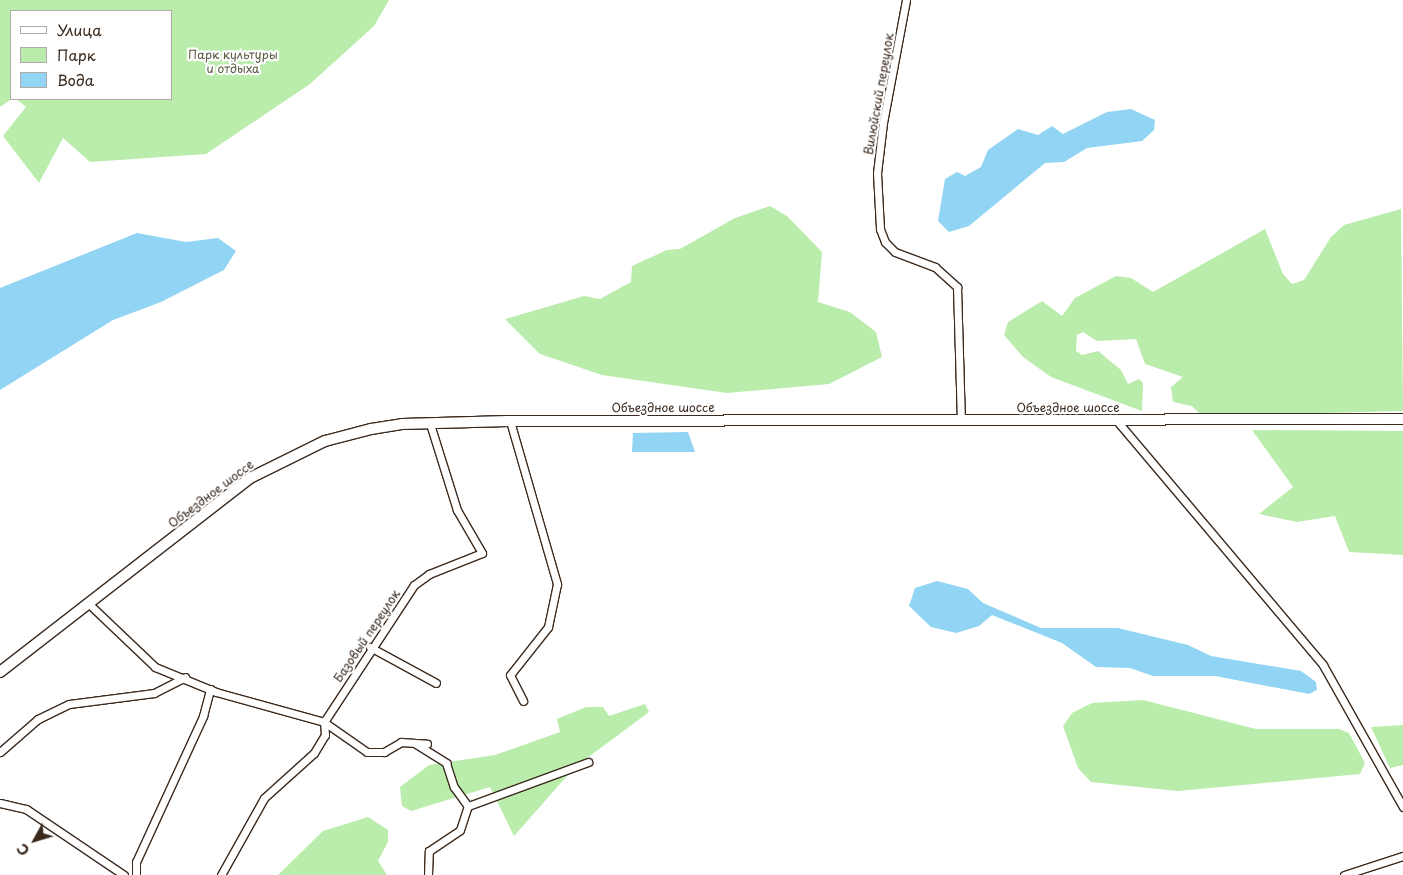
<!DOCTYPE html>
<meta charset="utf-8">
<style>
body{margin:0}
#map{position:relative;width:1403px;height:875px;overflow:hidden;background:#fff;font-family:"Playpen Sans",sans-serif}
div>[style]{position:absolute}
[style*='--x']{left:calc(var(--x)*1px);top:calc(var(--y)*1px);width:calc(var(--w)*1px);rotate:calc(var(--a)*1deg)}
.green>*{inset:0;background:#baecac}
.water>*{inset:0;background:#92d4f4}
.roads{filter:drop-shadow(1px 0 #3b2a1e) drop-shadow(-1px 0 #3b2a1e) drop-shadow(0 1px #3b2a1e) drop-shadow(0 -1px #3b2a1e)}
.minor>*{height:7px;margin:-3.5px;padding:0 3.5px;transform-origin:3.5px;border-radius:3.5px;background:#fff}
.secondary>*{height:10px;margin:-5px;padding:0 5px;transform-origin:5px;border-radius:5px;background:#fff}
span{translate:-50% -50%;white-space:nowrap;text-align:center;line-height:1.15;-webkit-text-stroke:4.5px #fff;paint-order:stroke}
.park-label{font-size:12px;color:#5b5a42}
.street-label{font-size:12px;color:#3b2a1e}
.legend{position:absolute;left:10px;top:10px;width:162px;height:90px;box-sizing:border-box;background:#fff;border:1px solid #b1aaa5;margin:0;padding:6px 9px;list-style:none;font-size:15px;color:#3b2a1e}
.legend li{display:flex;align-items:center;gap:10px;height:25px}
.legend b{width:25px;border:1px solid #b1aaa5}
.north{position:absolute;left:10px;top:815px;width:50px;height:50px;-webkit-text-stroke:4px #fff;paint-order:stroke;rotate:231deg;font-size:14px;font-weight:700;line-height:20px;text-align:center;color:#3b2a1e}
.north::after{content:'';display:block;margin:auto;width:18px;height:22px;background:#3b2a1e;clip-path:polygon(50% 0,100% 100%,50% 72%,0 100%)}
</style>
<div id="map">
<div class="green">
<div style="clip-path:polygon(0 0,389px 0,374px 26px,310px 84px,206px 154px,90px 162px,63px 138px,39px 183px,3px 136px,26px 107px,16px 99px,171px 99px,171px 11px,11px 11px,12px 99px,0 107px)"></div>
<div style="clip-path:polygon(770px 206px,787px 216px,822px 252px,818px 302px,850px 312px,876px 332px,882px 357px,829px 384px,727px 393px,602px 375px,540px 354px,505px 319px,584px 296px,600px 299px,631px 282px,632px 266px,667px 250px,680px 249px,735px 218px)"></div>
<div style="clip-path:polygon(1401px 209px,1403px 411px,1202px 416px,1192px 406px,1173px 402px,1171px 387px,1183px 377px,1145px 364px,1136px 339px,1097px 341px,1083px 332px,1077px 335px,1076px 351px,1082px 355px,1098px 351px,1121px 370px,1128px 384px,1139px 379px,1143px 383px,1142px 411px,1051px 377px,1023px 357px,1004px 335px,1008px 322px,1042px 301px,1062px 316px,1075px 298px,1116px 276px,1131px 278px,1153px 292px,1265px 229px,1283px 274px,1292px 284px,1304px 280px,1331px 237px,1344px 225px)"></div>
<div style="clip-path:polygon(1252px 430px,1403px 431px,1403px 555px,1349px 552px,1335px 516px,1297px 522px,1259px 514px,1293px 487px)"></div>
<div style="clip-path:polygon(1143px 700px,1256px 729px,1339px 729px,1349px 733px,1365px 763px,1360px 774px,1178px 791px,1091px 782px,1078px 768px,1063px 726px,1072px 713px,1092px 703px)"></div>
<div style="clip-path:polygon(645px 704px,649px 712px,575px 767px,514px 836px,490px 787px,411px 811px,402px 806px,400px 787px,429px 765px,495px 755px,560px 732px,557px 719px,586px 707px,603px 707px,609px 716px)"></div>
<div style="clip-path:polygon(1403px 725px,1403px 765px,1390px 768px,1371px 727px)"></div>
<div style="clip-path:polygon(368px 817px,388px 830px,388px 842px,378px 861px,387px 875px,278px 875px,323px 831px)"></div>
</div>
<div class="water">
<div style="clip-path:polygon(1131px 109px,1155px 120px,1154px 130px,1142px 141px,1087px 148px,1064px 162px,1045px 163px,969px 226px,949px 232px,938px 221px,945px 179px,957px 172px,965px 176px,981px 167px,988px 150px,1018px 129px,1038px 135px,1052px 126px,1063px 134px,1107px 112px)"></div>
<div style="clip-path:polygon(137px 233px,186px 242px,218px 238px,236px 251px,224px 270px,161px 302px,113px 320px,0 390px,0 288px)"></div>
<div style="clip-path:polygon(688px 432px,695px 452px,632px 452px,633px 433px)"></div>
<div style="clip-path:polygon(937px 581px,968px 589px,983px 603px,1041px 628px,1118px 628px,1188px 645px,1211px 656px,1301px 671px,1316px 682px,1317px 690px,1309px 694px,1215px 676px,1153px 676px,1130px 668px,1096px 667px,1062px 643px,992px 615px,979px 626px,956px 633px,931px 627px,909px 606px,915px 588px)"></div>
</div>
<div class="roads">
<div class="minor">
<div style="--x:906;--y:0;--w:125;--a:100.6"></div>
<div style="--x:883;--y:123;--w:50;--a:96.8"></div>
<div style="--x:877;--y:173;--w:56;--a:86.9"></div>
<div style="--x:880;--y:229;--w:14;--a:69"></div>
<div style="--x:885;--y:242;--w:14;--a:45"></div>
<div style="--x:895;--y:252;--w:43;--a:20.6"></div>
<div style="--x:935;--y:267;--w:30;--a:42"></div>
<div style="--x:957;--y:287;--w:133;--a:88.3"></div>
<div style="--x:510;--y:421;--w:170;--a:73.9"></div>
<div style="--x:557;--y:584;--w:44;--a:101.8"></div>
<div style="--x:548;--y:627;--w:61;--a:128.4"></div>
<div style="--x:510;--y:675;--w:29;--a:63"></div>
<div style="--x:1117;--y:421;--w:319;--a:49.8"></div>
<div style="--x:1323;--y:665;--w:163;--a:60.6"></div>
<div style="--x:90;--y:605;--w:90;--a:43.6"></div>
<div style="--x:155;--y:667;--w:66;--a:22.3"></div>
<div style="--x:216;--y:692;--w:112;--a:15.5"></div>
<div style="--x:324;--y:722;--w:52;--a:34.9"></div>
<div style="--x:367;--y:752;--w:17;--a:0"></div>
<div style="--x:384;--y:752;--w:20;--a:-30"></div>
<div style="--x:401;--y:742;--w:26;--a:4"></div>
<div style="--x:370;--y:647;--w:75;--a:28.6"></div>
<div style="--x:416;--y:744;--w:36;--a:32"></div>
<div style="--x:446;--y:763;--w:25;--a:72"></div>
<div style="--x:454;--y:787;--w:24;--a:54"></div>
<div style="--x:468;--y:806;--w:128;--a:-20.1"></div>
<div style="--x:0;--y:752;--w:50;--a:-41"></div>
<div style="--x:38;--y:719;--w:34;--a:-26"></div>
<div style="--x:69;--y:704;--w:86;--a:-7.4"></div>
<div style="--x:154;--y:693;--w:35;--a:-27"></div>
<div style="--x:0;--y:803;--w:27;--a:13"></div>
<div style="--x:26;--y:809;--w:118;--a:34"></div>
<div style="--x:136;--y:875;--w:13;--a:-90"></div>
<div style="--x:136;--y:862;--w:161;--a:-65.3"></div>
<div style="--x:203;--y:716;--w:28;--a:-75"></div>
<div style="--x:221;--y:875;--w:88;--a:-60.8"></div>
<div style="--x:264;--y:798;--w:67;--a:-42"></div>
<div style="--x:314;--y:753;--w:21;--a:-59"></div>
<div style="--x:325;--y:735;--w:13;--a:-94"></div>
<div style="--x:324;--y:722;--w:164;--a:-56.7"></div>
<div style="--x:414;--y:585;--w:19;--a:-36"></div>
<div style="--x:429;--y:574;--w:57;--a:-21.6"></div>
<div style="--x:482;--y:553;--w:50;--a:-120.2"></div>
<div style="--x:457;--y:510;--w:90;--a:-107.4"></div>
<div style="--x:428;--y:875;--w:24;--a:-88"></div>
<div style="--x:429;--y:851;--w:37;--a:-34"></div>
<div style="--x:460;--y:830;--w:25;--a:-72"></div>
<div style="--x:1344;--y:875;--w:62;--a:-17.9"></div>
</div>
<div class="secondary">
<div style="--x:0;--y:672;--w:316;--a:-37.8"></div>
<div style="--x:250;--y:478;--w:84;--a:-26.3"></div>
<div style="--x:325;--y:441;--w:48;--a:-14.6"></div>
<div style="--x:371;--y:429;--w:31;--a:-9"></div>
<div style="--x:402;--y:424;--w:106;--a:-1.6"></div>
<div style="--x:508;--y:421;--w:895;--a:-0.13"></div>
</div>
</div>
<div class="park-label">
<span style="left:233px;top:62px">Парк культуры<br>и отдыха</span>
</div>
<div class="street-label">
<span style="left:879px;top:94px;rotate:-80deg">Вилюйский переулок</span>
<span style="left:663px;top:408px">Объездное шоссе</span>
<span style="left:1068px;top:408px">Объездное шоссе</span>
<span style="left:211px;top:494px;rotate:-37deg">Объездное шоссе</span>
<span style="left:367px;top:636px;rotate:-56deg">Базовый переулок</span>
</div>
<ul class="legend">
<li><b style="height:6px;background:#fff"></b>Улица</li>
<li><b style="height:14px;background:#baecac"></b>Парк</li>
<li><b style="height:14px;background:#92d4f4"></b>Вода</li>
</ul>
<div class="north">С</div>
</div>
